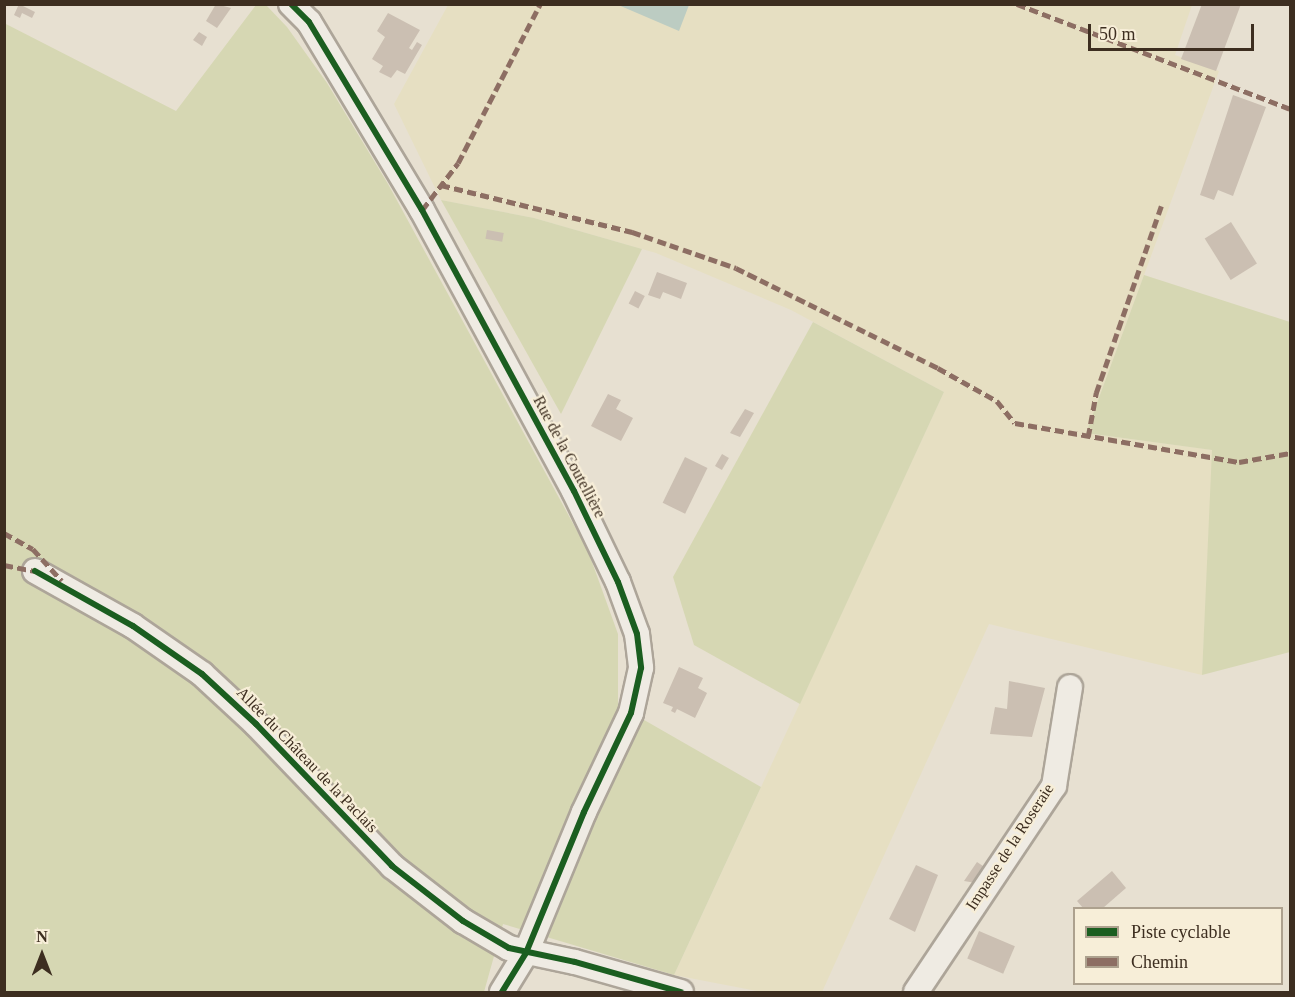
<!DOCTYPE html>
<meta charset="utf-8">
<style>
body{margin:0}
#map{position:relative;width:1295px;height:997px;overflow:hidden;background:#e7e0d1;font-family:"Times New Roman",serif}
div>[style]{position:absolute}
[style*='--x']{left:calc(var(--x)*1px);top:calc(var(--y)*1px);width:calc(var(--w)*1px);rotate:calc(var(--a)*1deg)}
.farmland>*{inset:0;background:#e6dfc2}
.green>*{inset:0;background:#d6d7b3}
.water>*{inset:0;background:#bcccc2}
.building>*{inset:0;background:#cbbfb2;transform-origin:0 0}
.roads{filter:drop-shadow(2px 0 #ada599) drop-shadow(-2px 0 #ada599) drop-shadow(0 2px #ada599) drop-shadow(0 -2px #ada599)}
.minor>*{height:24px;margin:-12px;padding:0 12px;transform-origin:12px;border-radius:12px;background:#efebe3}
.quiet>*{height:4.5px;margin-top:-2.25px;transform-origin:0;background:repeating-linear-gradient(90deg,#8d6e63 0 9px,transparent 0 13.5px)}
.cycleway>*{height:6px;margin:-3px;padding:0 3px;transform-origin:3px;border-radius:3px;background:#1b5e20}
span{translate:-50% -50%;white-space:nowrap;text-align:center;line-height:1.15;-webkit-text-stroke:4.5px #f7eed8;paint-order:stroke}
.street-label{font-size:16px;color:#3d2e20}
.frame{position:absolute;inset:0;border:6px solid #3d2e20;pointer-events:none}
.legend{position:absolute;left:1073px;top:907px;width:210px;height:78px;box-sizing:border-box;background:#f7eed8;border:2px solid #ada18e;margin:0;padding:8px 10px;list-style:none;font-size:18px;color:#3d2e20}
.legend li{display:flex;align-items:center;gap:12px;height:30px}
.legend b{width:30px;border:2px solid #ada18e}
.north{position:absolute;left:12px;top:925px;width:60px;height:60px;-webkit-text-stroke:4px #f7eed8;paint-order:stroke;rotate:0deg;font-size:16px;font-weight:700;line-height:24px;text-align:center;color:#3d2e20}
.north::after{content:'';display:block;margin:auto;width:21px;height:27px;background:#3d2e20;clip-path:polygon(50% 0,100% 100%,50% 72%,0 100%)}
.scale{position:absolute;left:1088px;top:24px;width:166px;height:27px;box-sizing:border-box;border:3px solid #3d2e20;border-top:0;padding-left:8px;font-size:18px;line-height:21px;white-space:nowrap;color:#3d2e20;-webkit-text-stroke:4px #f7eed8;paint-order:stroke}
</style>
<div id="map">
<div class="farmland">
<div style="clip-path:polygon(448px 5px,1192px 5px,1175px 55px,1219px 71px,1086px 433px,1213px 450px,1202px 675px,989px 624px,822px 992px,762px 992px,674px 975px,944px 392px,791px 310px,656px 253px,534px 218px,441px 200px,394px 104px)"></div>
</div>
<div class="green">
<div style="clip-path:polygon(256px 5px,266px 5px,287px 27px,327px 83px,388px 184px,588px 551px,618px 634px,618px 705px,761px 787px,674px 975px,503px 924px,484px 992px,5px 992px,4px 23px,176px 111px)"></div>
<div style="clip-path:polygon(441px 200px,534px 218px,642px 249px,561px 414px)"></div>
<div style="clip-path:polygon(1144px 275px,1290px 322px,1290px 652px,1202px 675px,1212px 450px,1086px 433px)"></div>
<div style="clip-path:polygon(813px 322px,944px 392px,800px 704px,694px 645px,673px 577px)"></div>
</div>
<div class="water">
<div style="clip-path:polygon(616px 4px,689px 4px,689px 5px,679px 31px)"></div>
</div>
<div class="building">
<div style="clip-path:polygon(19px 4px,35px 12px,32px 18px,22px 13px,20px 18px,14px 15px)"></div>
<div style="clip-path:polygon(216px 4px,231px 8px,217px 28px,206px 21px)"></div>
<div style="clip-path:polygon(1202px 4px,1241px 4px,1216px 71px,1181px 59px)"></div>
<div style="clip-path:polygon(388px 13px,420px 30px,409px 48px,412px 50px,417px 42px,422px 45px,405px 74px,397px 70px,391px 78px,379px 72px,383px 66px,372px 59px,385px 37px,377px 31px)"></div>
<div style="clip-path:polygon(199px 32px,207px 37px,202px 46px,193px 40px)"></div>
<div style="clip-path:polygon(1233px 95px,1266px 107px,1233px 196px,1218px 190px,1214px 200px,1200px 195px)"></div>
<div style="left:1231px;top:222px;width:49px;height:31px;rotate:58deg"></div>
<div style="left:487px;top:230px;width:17px;height:9px;rotate:10deg"></div>
<div style="clip-path:polygon(657px 272px,687px 283px,681px 299px,663px 292px,660px 299px,648px 295px)"></div>
<div style="left:635px;top:291px;width:11px;height:14px;rotate:27deg"></div>
<div style="clip-path:polygon(608px 394px,621px 400px,616px 409px,633px 418px,621px 441px,591px 426px)"></div>
<div style="clip-path:polygon(745px 409px,754px 413px,740px 437px,730px 433px)"></div>
<div style="left:722px;top:454px;width:8px;height:14px;rotate:30deg"></div>
<div style="left:685px;top:457px;width:25px;height:51px;rotate:26deg"></div>
<div style="clip-path:polygon(679px 667px,703px 678px,698px 688px,707px 693px,695px 718px,677px 709px,675px 713px,671px 711px,673px 707px,663px 703px)"></div>
<div style="clip-path:polygon(1009px 681px,1045px 688px,1032px 737px,990px 734px,995px 707px,1007px 709px)"></div>
<div style="clip-path:polygon(977px 862px,986px 868px,976px 883px,964px 881px)"></div>
<div style="clip-path:polygon(916px 865px,938px 875px,915px 932px,889px 919px)"></div>
<div style="clip-path:polygon(1112px 871px,1126px 888px,1103px 908px,1083px 908px,1077px 901px)"></div>
<div style="left:979px;top:931px;width:39px;height:30px;rotate:23deg"></div>
</div>
<div class="roads">
<div class="minor">
<div style="--x:291;--y:4;--w:25;--a:45"></div>
<div style="--x:309;--y:22;--w:219;--a:59"></div>
<div style="--x:422;--y:210;--w:319;--a:61.6"></div>
<div style="--x:574;--y:491;--w:101;--a:64.2"></div>
<div style="--x:618;--y:582;--w:55;--a:69.9"></div>
<div style="--x:637;--y:634;--w:34;--a:83"></div>
<div style="--x:641;--y:668;--w:46;--a:102.5"></div>
<div style="--x:631;--y:713;--w:110;--a:115.4"></div>
<div style="--x:584;--y:812;--w:152;--a:112.4"></div>
<div style="--x:526;--y:953;--w:46;--a:121.6"></div>
<div style="--x:35;--y:571;--w:112;--a:29.3"></div>
<div style="--x:133;--y:626;--w:84;--a:34.8"></div>
<div style="--x:202;--y:674;--w:74;--a:42.8"></div>
<div style="--x:256;--y:724;--w:197;--a:46.2"></div>
<div style="--x:392;--y:866;--w:90;--a:37.8"></div>
<div style="--x:463;--y:921;--w:53;--a:30.4"></div>
<div style="--x:509;--y:948;--w:67;--a:12"></div>
<div style="--x:575;--y:962;--w:110;--a:15.8"></div>
<div style="--x:916;--y:992;--w:248;--a:-56.2"></div>
<div style="--x:1054;--y:786;--w:100;--a:-80.8"></div>
</div>
</div>
<div class="quiet">
<div style="--x:1017;--y:4;--w:292;--a:21"></div>
<div style="--x:441;--y:185;--w:197;--a:13.8"></div>
<div style="--x:632;--y:232;--w:110;--a:19.1"></div>
<div style="--x:736;--y:268;--w:225;--a:26.3"></div>
<div style="--x:938;--y:368;--w:68;--a:29.2"></div>
<div style="--x:997;--y:401;--w:28;--a:51"></div>
<div style="--x:1015;--y:423;--w:227;--a:9.9"></div>
<div style="--x:1239;--y:462;--w:52;--a:-10"></div>
<div style="--x:422;--y:210;--w:59;--a:-52.5"></div>
<div style="--x:458;--y:163;--w:179;--a:-62.7"></div>
<div style="--x:1088;--y:437;--w:45;--a:-79.7"></div>
<div style="--x:1096;--y:393;--w:198;--a:-70.8"></div>
<div style="--x:4;--y:533;--w:33;--a:29"></div>
<div style="--x:33;--y:549;--w:43;--a:47.8"></div>
<div style="--x:4;--y:565;--w:32;--a:11"></div>
</div>
<div class="cycleway">
<div style="--x:291;--y:4;--w:25;--a:45"></div>
<div style="--x:309;--y:22;--w:219;--a:59"></div>
<div style="--x:422;--y:210;--w:319;--a:61.6"></div>
<div style="--x:574;--y:491;--w:101;--a:64.2"></div>
<div style="--x:618;--y:582;--w:55;--a:69.9"></div>
<div style="--x:637;--y:634;--w:34;--a:83"></div>
<div style="--x:641;--y:668;--w:46;--a:102.5"></div>
<div style="--x:631;--y:713;--w:110;--a:115.4"></div>
<div style="--x:584;--y:812;--w:152;--a:112.4"></div>
<div style="--x:526;--y:953;--w:46;--a:121.6"></div>
<div style="--x:35;--y:571;--w:112;--a:29.3"></div>
<div style="--x:133;--y:626;--w:84;--a:34.8"></div>
<div style="--x:202;--y:674;--w:74;--a:42.8"></div>
<div style="--x:256;--y:724;--w:197;--a:46.2"></div>
<div style="--x:392;--y:866;--w:90;--a:37.8"></div>
<div style="--x:463;--y:921;--w:53;--a:30.4"></div>
<div style="--x:509;--y:948;--w:67;--a:12"></div>
<div style="--x:575;--y:962;--w:110;--a:15.8"></div>
</div>
<div class="street-label">
<span style="left:569px;top:457px;rotate:62deg">Rue de la Coutellière</span>
<span style="left:307px;top:760px;rotate:46deg">Allée du Château de la Paclais</span>
<span style="left:1010px;top:847px;rotate:-57deg">Impasse de la Roseraie</span>
</div>
<div class="frame"></div>
<ul class="legend">
<li><b style="height:8px;background:#1b5e20"></b>Piste cyclable</li>
<li><b style="height:8px;background:#8d6e63"></b>Chemin</li>
</ul>
<div class="north">N</div>
<div class="scale">50 m</div>
</div>
